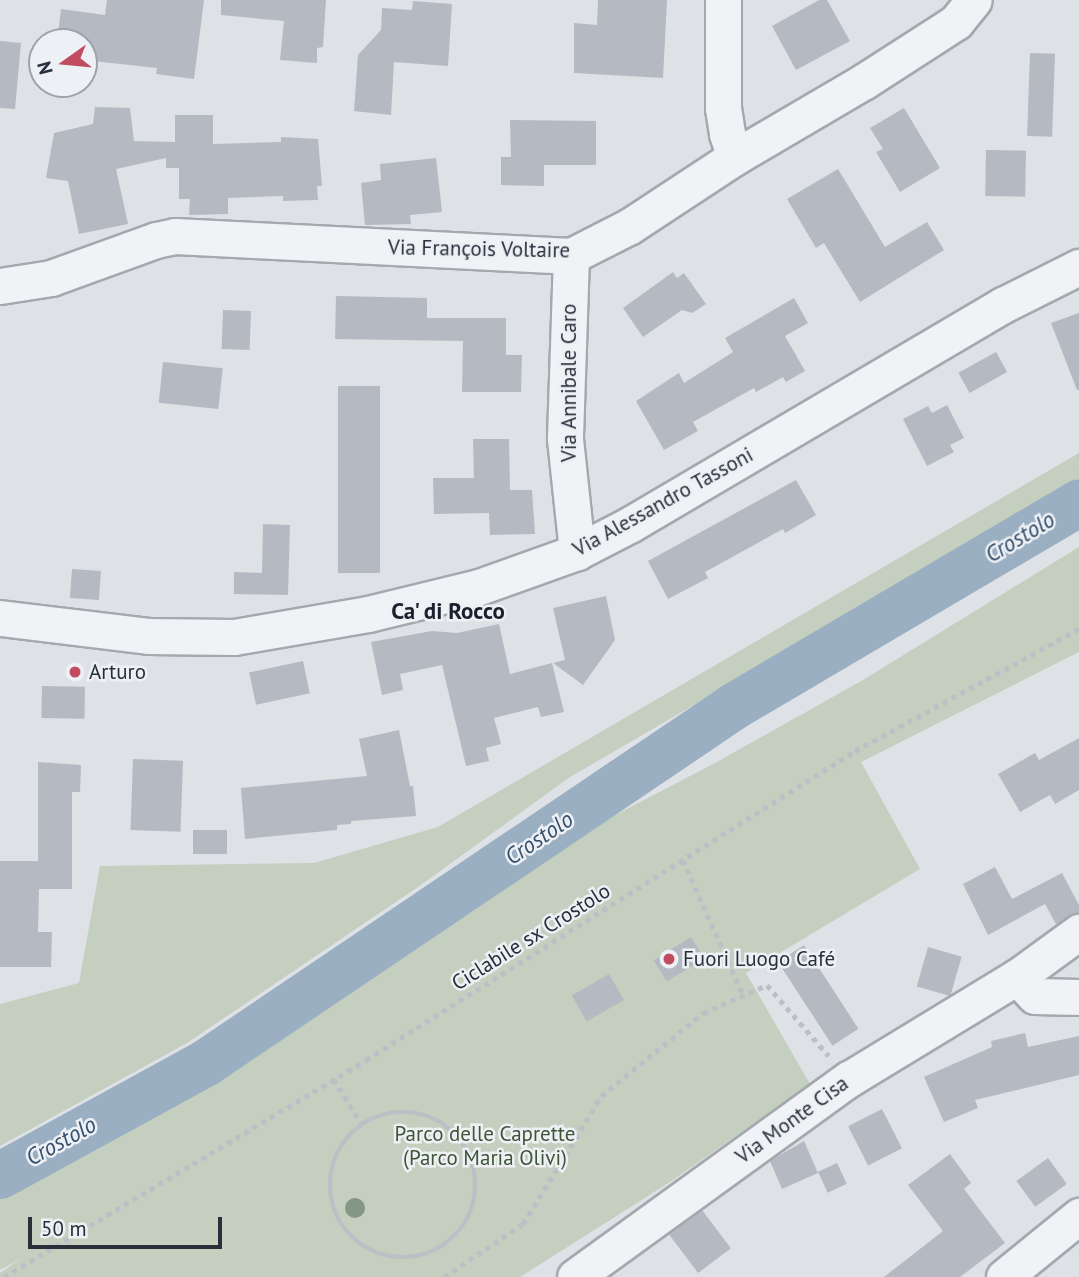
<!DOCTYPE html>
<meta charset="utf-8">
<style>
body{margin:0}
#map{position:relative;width:1079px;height:1277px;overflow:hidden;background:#dee1e6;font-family:"PT Sans",sans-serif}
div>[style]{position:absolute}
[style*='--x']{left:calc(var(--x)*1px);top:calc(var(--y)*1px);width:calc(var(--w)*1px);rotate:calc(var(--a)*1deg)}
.green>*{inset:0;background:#c4cfbf}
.river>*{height:47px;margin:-23.5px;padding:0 23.5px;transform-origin:23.5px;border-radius:23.5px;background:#9bafc3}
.building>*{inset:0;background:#b5bac2;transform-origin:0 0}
.path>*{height:4.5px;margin-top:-2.25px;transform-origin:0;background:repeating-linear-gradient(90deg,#bcbfc5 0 5px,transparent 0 10px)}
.path>.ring{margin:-2.25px;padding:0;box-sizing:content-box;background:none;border:4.5px solid #bcbfc5;border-radius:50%}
.roads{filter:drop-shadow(2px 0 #a4a8af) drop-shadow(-2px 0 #a4a8af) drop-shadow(0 2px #a4a8af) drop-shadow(0 -2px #a4a8af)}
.minor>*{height:35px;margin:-17.5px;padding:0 17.5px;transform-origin:17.5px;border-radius:17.5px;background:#f0f2f5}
.trees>*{width:20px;height:20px;margin:-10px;border-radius:50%;background:#859586}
.dots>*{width:19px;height:19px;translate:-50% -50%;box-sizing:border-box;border:4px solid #edf0f4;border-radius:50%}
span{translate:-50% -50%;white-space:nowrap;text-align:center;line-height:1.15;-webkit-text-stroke:5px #edf0f4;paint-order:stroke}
.street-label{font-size:21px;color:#282f3b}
.poi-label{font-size:21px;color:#282f3b}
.left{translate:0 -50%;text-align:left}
.park-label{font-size:21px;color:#3d5637}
.water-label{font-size:23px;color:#364f6c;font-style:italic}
.neighbourhood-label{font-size:23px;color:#1b212c;font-weight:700}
.north{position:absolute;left:28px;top:28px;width:70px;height:70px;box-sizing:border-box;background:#edf0f4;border:2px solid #9ea3aa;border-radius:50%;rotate:255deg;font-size:19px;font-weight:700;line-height:28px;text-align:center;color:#282f3b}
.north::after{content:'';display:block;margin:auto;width:24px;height:32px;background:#c24c5f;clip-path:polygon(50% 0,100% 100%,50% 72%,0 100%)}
.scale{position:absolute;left:28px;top:1217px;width:194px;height:32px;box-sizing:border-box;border:4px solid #282f3b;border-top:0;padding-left:9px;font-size:21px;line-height:24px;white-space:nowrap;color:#282f3b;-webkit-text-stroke:5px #edf0f4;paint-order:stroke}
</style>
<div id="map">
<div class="green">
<div style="clip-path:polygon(1079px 453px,1079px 481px,570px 777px,418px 887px,187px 1043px,0 1146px,0 1004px,79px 983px,100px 866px,314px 863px,438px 827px)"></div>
<div style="clip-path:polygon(1079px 547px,1079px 652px,861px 762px,920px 869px,746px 973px,810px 1084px,670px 1182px,520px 1277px,0 1277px,0 1273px,20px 1259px,0 1270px,0 1193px,552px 848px,717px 762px,863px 680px)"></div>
</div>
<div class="river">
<div style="--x:0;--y:1175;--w:235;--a:-28.7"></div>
<div style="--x:206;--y:1062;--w:638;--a:-34.01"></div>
<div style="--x:735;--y:705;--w:399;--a:-30.5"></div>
</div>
<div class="building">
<div style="clip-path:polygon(107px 0,204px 0,194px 79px,156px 74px,157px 68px,84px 60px,84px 42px,57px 42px,61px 9px,105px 15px)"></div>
<div style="clip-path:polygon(221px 0,326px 0,323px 47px,317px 48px,317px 63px,280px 60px,284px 21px,221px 15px)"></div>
<div style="clip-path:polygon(598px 0,667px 0,663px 78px,574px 73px,574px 23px,597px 25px)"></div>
<div style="clip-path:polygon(819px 0,827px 0,850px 41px,796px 70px,772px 26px)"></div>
<div style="clip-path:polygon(413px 1px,452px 4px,448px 66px,394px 62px,391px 115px,354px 111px,358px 55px,381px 30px,382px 8px,412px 10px)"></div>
<div style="clip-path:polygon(0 41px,21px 43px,15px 109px,0 108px)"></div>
<div style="left:1030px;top:53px;width:25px;height:83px;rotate:2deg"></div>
<div style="clip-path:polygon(95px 107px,130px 108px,134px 141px,175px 142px,175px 115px,213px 115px,213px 144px,281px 142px,281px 137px,318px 139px,322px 186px,317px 186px,318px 200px,283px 201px,283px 196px,228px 198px,228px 214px,189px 215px,190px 199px,179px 199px,179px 168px,166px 168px,166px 158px,116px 169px,128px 224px,79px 234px,68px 181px,46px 178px,54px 133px,93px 124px)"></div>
<div style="clip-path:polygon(904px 108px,940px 168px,900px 192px,876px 152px,883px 149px,870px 128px)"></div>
<div style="clip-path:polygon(510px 120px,596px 121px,596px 165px,544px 165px,544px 186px,501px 185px,501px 157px,511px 157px)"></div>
<div style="left:986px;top:150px;width:40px;height:46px;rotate:1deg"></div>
<div style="clip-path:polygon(436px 158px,442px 212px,410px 215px,411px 224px,365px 225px,361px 183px,381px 180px,380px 164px)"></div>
<div style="clip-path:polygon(838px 169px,885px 247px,927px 222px,944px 250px,860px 302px,824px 243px,816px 248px,787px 199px)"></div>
<div style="clip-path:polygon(673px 272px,677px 278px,684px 273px,706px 304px,692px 313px,682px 310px,643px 337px,623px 308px)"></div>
<div style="clip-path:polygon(336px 296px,427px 298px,427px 318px,506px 318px,506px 355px,522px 355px,521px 392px,462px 392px,463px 341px,335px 339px)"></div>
<div style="clip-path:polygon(794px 298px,808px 323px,785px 336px,805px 371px,786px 382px,783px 377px,756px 392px,754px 388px,693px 422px,698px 431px,664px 450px,636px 401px,679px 373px,684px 383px,733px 352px,725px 338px)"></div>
<div style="left:223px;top:310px;width:28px;height:39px;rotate:2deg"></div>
<div style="clip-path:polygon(1079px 313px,1079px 390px,1077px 390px,1051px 323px)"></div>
<div style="left:996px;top:352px;width:23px;height:43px;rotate:61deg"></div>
<div style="left:163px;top:362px;width:60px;height:41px;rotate:6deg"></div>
<div style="left:338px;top:386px;width:42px;height:187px"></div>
<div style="clip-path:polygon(947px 405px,964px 438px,950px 445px,954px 452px,927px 466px,903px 419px,928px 406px,932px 413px)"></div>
<div style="clip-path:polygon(473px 439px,509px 439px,510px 490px,532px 490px,535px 534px,490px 535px,489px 513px,434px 514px,433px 478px,474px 478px)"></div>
<div style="clip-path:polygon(796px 480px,816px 515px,785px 533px,783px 529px,705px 572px,708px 578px,668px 599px,648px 561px)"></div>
<div style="clip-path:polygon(263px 524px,290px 525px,288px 595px,234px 594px,234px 572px,262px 573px)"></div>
<div style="left:72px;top:569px;width:29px;height:29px;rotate:4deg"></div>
<div style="clip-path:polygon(606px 596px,615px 640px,583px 685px,553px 663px,565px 660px,553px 608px)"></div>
<div style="clip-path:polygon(499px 624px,510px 674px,552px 663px,564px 712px,541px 717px,538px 707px,494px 718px,501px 744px,486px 748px,489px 761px,466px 766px,442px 665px,400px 674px,403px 690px,382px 695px,371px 642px,432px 631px,457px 633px)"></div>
<div style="left:303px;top:661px;width:33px;height:55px;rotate:78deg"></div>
<div style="left:42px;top:686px;width:43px;height:32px;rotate:1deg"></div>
<div style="clip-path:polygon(399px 730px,410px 786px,413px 786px,416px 816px,351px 821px,351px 824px,337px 825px,337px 830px,245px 839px,241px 788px,367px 776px,359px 739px)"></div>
<div style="clip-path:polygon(1079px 738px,1079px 790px,1055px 804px,1050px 795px,1020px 812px,998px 774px,1035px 753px,1039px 760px)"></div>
<div style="left:133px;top:759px;width:50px;height:71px;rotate:2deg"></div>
<div style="clip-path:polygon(38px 762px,81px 765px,80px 792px,72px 792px,72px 889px,39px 889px,38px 932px,52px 932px,51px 967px,0 967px,0 861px,38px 861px)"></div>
<div style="left:193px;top:830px;width:34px;height:24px"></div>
<div style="clip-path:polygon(995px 867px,1012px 899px,1062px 873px,1079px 905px,1079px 912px,1056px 924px,1045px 904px,988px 935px,963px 884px)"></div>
<div style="left:691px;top:937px;width:25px;height:44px;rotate:58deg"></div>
<div style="left:804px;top:945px;width:100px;height:31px;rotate:57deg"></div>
<div style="left:928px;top:947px;width:35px;height:41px;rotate:16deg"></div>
<div style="left:609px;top:974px;width:30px;height:43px;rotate:60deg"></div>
<div style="clip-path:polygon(1025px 1033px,1028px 1047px,1079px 1036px,1079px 1075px,975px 1100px,978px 1108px,944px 1122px,924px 1077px,992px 1047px,991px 1041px)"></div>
<div style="left:882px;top:1109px;width:44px;height:38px;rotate:63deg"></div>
<div style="clip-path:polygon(804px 1141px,818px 1173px,782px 1189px,770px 1161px)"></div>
<div style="clip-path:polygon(950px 1154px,971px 1183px,964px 1189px,1005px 1243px,960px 1277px,884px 1277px,943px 1231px,908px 1185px)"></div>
<div style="left:1048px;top:1158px;width:32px;height:39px;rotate:54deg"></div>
<div style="left:837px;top:1163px;width:23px;height:21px;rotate:65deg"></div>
<div style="left:702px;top:1210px;width:48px;height:41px;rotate:53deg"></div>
</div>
<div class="path">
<div style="--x:683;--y:860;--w:148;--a:66"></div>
<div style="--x:334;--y:1079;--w:52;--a:58.5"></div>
<div class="ring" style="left:330px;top:1112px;width:141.5px;height:141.5px"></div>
<div style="--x:4;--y:1277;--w:422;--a:-30.9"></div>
<div style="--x:366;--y:1060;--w:578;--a:-32.29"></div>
<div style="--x:855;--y:751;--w:255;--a:-28.6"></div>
<div style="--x:444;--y:1277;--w:95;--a:-33.9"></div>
<div style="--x:523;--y:1224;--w:150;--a:-58.6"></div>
<div style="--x:601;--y:1096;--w:132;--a:-39.1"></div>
<div style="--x:703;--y:1013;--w:70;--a:-23.6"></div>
<div style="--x:767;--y:985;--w:94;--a:48.9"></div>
</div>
<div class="roads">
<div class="minor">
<div style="--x:723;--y:0;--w:108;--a:90"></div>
<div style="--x:723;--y:108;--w:26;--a:81"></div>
<div style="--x:727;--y:134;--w:24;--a:71"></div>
<div style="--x:571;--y:256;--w:183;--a:91.9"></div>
<div style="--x:565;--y:439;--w:114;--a:83.9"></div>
<div style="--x:0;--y:286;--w:52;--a:-8.9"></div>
<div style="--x:51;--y:278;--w:112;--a:-19.9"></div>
<div style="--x:156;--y:240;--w:19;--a:-12"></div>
<div style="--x:175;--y:236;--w:397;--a:2.9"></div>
<div style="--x:571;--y:256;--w:66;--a:-27"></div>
<div style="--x:630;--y:226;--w:126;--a:-33.3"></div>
<div style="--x:735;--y:157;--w:148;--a:-30.4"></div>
<div style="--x:863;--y:82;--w:111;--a:-32.8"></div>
<div style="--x:956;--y:22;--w:28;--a:-51"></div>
<div style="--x:0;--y:618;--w:149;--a:6.9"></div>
<div style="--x:148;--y:636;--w:86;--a:0.7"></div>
<div style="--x:234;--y:637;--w:136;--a:-9.7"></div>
<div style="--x:368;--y:614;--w:114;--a:-13.7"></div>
<div style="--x:479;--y:587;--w:104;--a:-19.7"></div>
<div style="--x:577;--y:552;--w:61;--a:-27.4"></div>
<div style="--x:631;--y:524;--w:432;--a:-30.5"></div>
<div style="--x:1003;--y:305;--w:85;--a:-26.6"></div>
<div style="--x:1017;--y:977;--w:26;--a:47"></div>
<div style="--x:1035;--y:996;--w:44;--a:1.3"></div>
<div style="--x:575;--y:1277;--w:338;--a:-35.9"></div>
<div style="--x:849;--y:1079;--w:197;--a:-31.3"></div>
<div style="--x:1017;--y:977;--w:77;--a:-36"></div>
<div style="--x:1004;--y:1277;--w:97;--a:-39.1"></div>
</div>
</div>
<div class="trees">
<div style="left:355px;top:1208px"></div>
</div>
<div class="dots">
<div style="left:75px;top:672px;background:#c24c5f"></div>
<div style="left:669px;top:959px;background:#c24c5f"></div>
</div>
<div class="street-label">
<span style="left:479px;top:249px;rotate:1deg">Via François Voltaire</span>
<span style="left:569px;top:383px;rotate:-90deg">Via Annibale Caro</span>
<span style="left:663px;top:502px;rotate:-29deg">Via Alessandro Tassoni</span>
<span style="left:531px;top:937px;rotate:-32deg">Ciclabile sx Crostolo</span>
<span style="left:792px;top:1120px;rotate:-36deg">Via Monte Cisa</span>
</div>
<div class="poi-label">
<span class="left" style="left:89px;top:672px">Arturo</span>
<span class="left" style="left:683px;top:959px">Fuori Luogo Café</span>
</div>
<div class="park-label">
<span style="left:485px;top:1146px">Parco delle Caprette<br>(Parco Maria Olivi)</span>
</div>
<div class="water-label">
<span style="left:1020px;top:537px;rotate:-31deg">Crostolo</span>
<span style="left:539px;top:838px;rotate:-34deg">Crostolo</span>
<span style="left:61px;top:1141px;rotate:-29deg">Crostolo</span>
</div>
<div class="neighbourhood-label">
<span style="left:448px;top:611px">Ca' di Rocco</span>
</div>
<div class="north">N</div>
<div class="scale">50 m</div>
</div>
